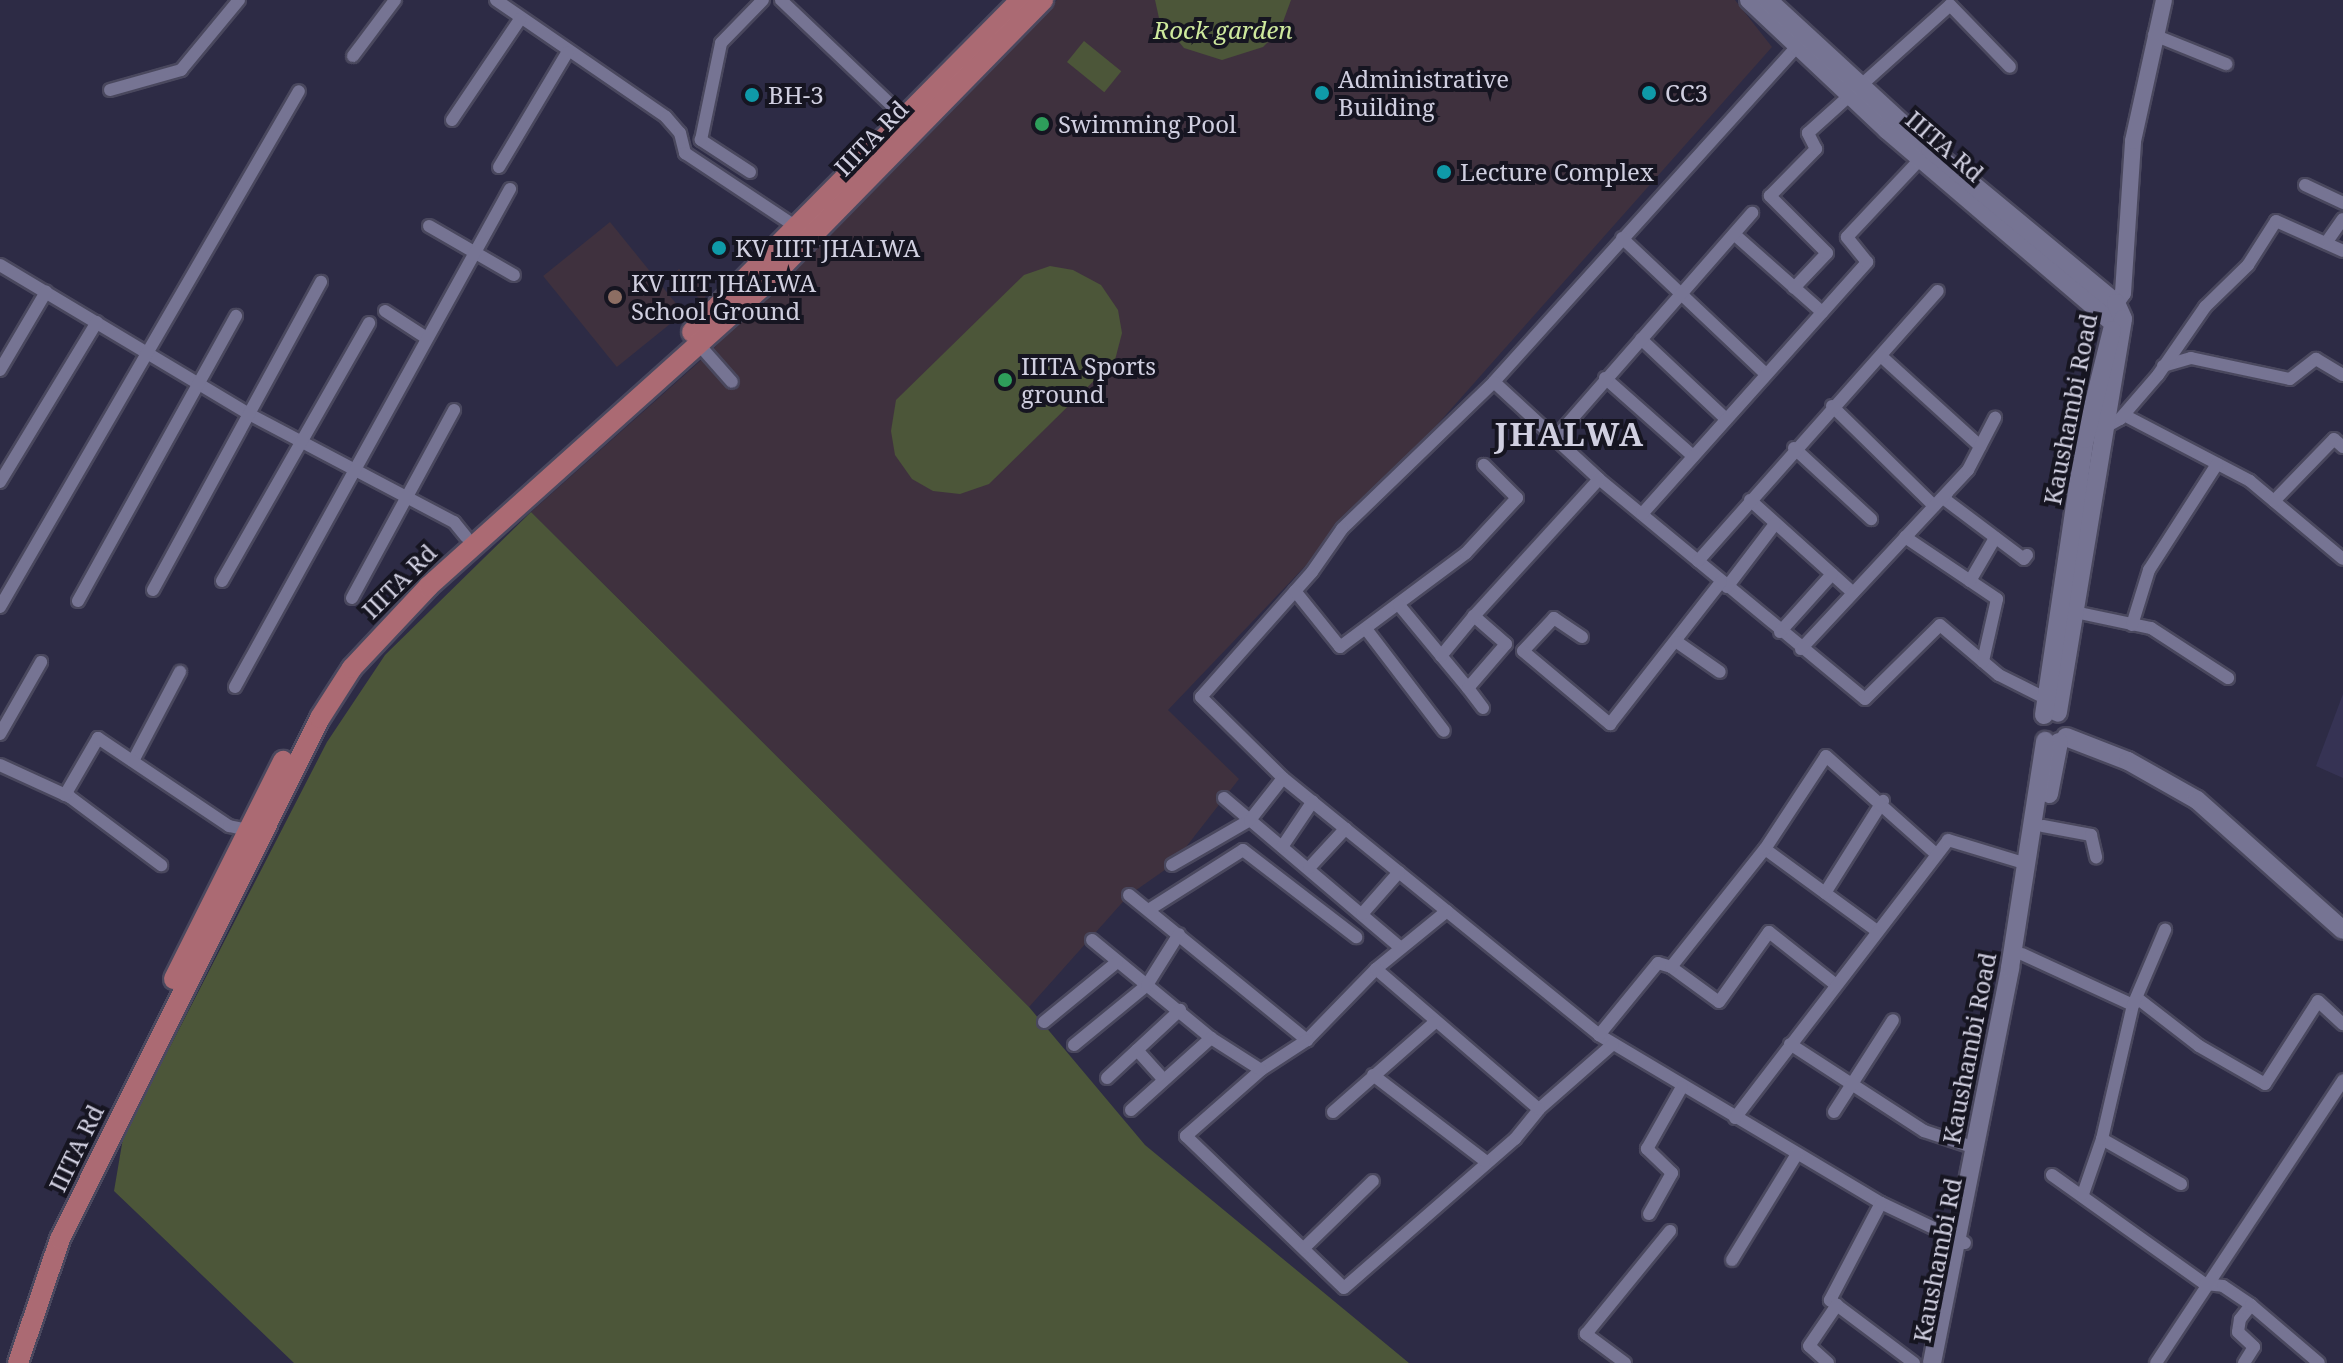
<!DOCTYPE html>
<style>
body{margin:0}
#map{position:relative;width:2343px;height:1363px;overflow:hidden;background:#2d2b45;font-family:"Noto Serif",serif}
div>[style]{position:absolute}
[style*='--x']{left:calc(var(--x)*1px);top:calc(var(--y)*1px);width:calc(var(--w)*1px);rotate:calc(var(--a)*1deg)}
.built>*{inset:0;background:#363354}
.education>*{inset:0;background:#3f313e;transform-origin:0 0}
.green>*{inset:0;background:#4c5639;transform-origin:0 0}
.roads{filter:drop-shadow(2px 0 #4a485e) drop-shadow(-2px 0 #4a485e) drop-shadow(0 2px #4a485e) drop-shadow(0 -2px #4a485e)}
.minor>*{height:12px;margin:-6px;padding:0 6px;transform-origin:6px;border-radius:6px;background:#767493}
.tertiary>*{height:16px;margin:-8px;padding:0 8px;transform-origin:8px;border-radius:8px;background:#767493}
.secondary>*{height:18px;margin:-9px;padding:0 9px;transform-origin:9px;border-radius:9px;background:#767493}
.primary>*{height:20px;margin:-10px;padding:0 10px;transform-origin:10px;border-radius:10px;background:#ab6a73}
.dots>*{width:22px;height:22px;translate:-50% -50%;box-sizing:border-box;border:4px solid #161521;border-radius:50%}
span{translate:-50% -50%;white-space:nowrap;text-align:center;line-height:1.15;-webkit-text-stroke:8px #161521;paint-order:stroke}
.park-label{font-size:24px;color:#cee99d;font-style:italic}
.poi-label{font-size:24px;color:#d0cfe0}
.left{translate:0 -50%;text-align:left}
.street-label{font-size:24px;color:#d0cfe0}
.district-label{font-size:32px;color:#d0cfe0;font-weight:700;letter-spacing:2px}
</style>
<div id="map">
<div class="built">
<div style="clip-path:polygon(2343px 694px,2343px 778px,2316px 766px)"></div>
</div>
<div class="education">
<div style="clip-path:polygon(1057px 0,1735px 0,1772px 47px,1397px 470px,1168px 710px,1239px 779px,1172px 865px,1129px 895px,1029px 1007px,531px 512px,708px 354px)"></div>
<div style="left:610px;top:222px;width:117px;height:86px;rotate:51deg"></div>
<div style="clip-path:polygon(679px 269px,709px 291px,703px 301px,670px 276px)"></div>
</div>
<div class="green">
<div style="clip-path:polygon(1155px 0,1291px 0,1280px 30px,1263px 47px,1222px 60px,1184px 48px,1159px 18px)"></div>
<div style="left:1084px;top:41px;width:48px;height:27px;rotate:39deg"></div>
<div style="clip-path:polygon(1050px 266px,1073px 270px,1101px 285px,1118px 310px,1122px 333px,1115px 360px,989px 484px,960px 494px,933px 491px,912px 479px,895px 455px,891px 431px,896px 400px,1024px 275px)"></div>
<div style="clip-path:polygon(531px 512px,1029px 1007px,1145px 1145px,1409px 1363px,294px 1363px,114px 1191px,123px 1138px,327px 742px,385px 655px)"></div>
</div>
<div class="roads">
<div class="minor">
<div style="--x:496;--y:0;--w:206;--a:34.5"></div>
<div style="--x:666;--y:117;--w:21;--a:49"></div>
<div style="--x:680;--y:133;--w:21;--a:76"></div>
<div style="--x:685;--y:153;--w:136;--a:33.6"></div>
<div style="--x:781;--y:0;--w:173;--a:43.6"></div>
<div style="--x:2154;--y:35;--w:78;--a:21.9"></div>
<div style="--x:1801;--y:42;--w:458;--a:132.1"></div>
<div style="--x:1494;--y:382;--w:211;--a:136"></div>
<div style="--x:1342;--y:529;--w:52;--a:124.9"></div>
<div style="--x:1312;--y:572;--w:167;--a:131.6"></div>
<div style="--x:1201;--y:697;--w:115;--a:44.6"></div>
<div style="--x:1283;--y:778;--w:407;--a:39.1"></div>
<div style="--x:1599;--y:1035;--w:328;--a:30.8"></div>
<div style="--x:1881;--y:1203;--w:93;--a:25.5"></div>
<div style="--x:353;--y:56;--w:70;--a:-53.1"></div>
<div style="--x:110;--y:90;--w:74;--a:-15.7"></div>
<div style="--x:181;--y:70;--w:91;--a:-50.4"></div>
<div style="--x:452;--y:120;--w:122;--a:-56"></div>
<div style="--x:499;--y:167;--w:133;--a:-59.2"></div>
<div style="--x:750;--y:172;--w:59;--a:-146.9"></div>
<div style="--x:701;--y:140;--w:99;--a:-78.3"></div>
<div style="--x:721;--y:43;--w:60;--a:-45.7"></div>
<div style="--x:2305;--y:185;--w:42;--a:25.3"></div>
<div style="--x:429;--y:226;--w:98;--a:30"></div>
<div style="--x:1734;--y:234;--w:118;--a:41.6"></div>
<div style="--x:1622;--y:238;--w:198;--a:43.4"></div>
<div style="--x:2326;--y:243;--w:29;--a:-55"></div>
<div style="--x:0;--y:265;--w:290;--a:30.9"></div>
<div style="--x:249;--y:414;--w:232;--a:27.8"></div>
<div style="--x:454;--y:522;--w:19;--a:51"></div>
<div style="--x:1794;--y:288;--w:48;--a:-46.7"></div>
<div style="--x:1827;--y:253;--w:81;--a:-135"></div>
<div style="--x:1770;--y:196;--w:66;--a:-45.6"></div>
<div style="--x:1816;--y:149;--w:18;--a:-117"></div>
<div style="--x:1808;--y:133;--w:191;--a:-42"></div>
<div style="--x:1950;--y:5;--w:86;--a:45.9"></div>
<div style="--x:385;--y:311;--w:48;--a:33"></div>
<div style="--x:694;--y:339;--w:57;--a:48.5"></div>
<div style="--x:1641;--y:339;--w:117;--a:43.3"></div>
<div style="--x:1881;--y:356;--w:134;--a:42.3"></div>
<div style="--x:2163;--y:366;--w:29;--a:-16"></div>
<div style="--x:2191;--y:358;--w:101;--a:12"></div>
<div style="--x:2290;--y:379;--w:33;--a:-38"></div>
<div style="--x:2316;--y:359;--w:31;--a:31"></div>
<div style="--x:0;--y:370;--w:91;--a:-59.5"></div>
<div style="--x:1605;--y:378;--w:118;--a:41.6"></div>
<div style="--x:1494;--y:382;--w:143;--a:42.7"></div>
<div style="--x:1599;--y:479;--w:345;--a:39.6"></div>
<div style="--x:1865;--y:699;--w:105;--a:-44.6"></div>
<div style="--x:1940;--y:625;--w:77;--a:40.3"></div>
<div style="--x:1999;--y:675;--w:51;--a:26.6"></div>
<div style="--x:1832;--y:406;--w:143;--a:44.4"></div>
<div style="--x:2124;--y:415;--w:142;--a:27.6"></div>
<div style="--x:2250;--y:481;--w:121;--a:40"></div>
<div style="--x:2102;--y:429;--w:21;--a:-29"></div>
<div style="--x:2120;--y:419;--w:58;--a:-49.2"></div>
<div style="--x:2158;--y:375;--w:83;--a:-55.3"></div>
<div style="--x:2205;--y:307;--w:60;--a:-44.3"></div>
<div style="--x:2248;--y:265;--w:52;--a:-57.5"></div>
<div style="--x:2276;--y:221;--w:73;--a:24.1"></div>
<div style="--x:1556;--y:437;--w:298;--a:-48.8"></div>
<div style="--x:1794;--y:448;--w:105;--a:42.7"></div>
<div style="--x:0;--y:482;--w:187;--a:-58.8"></div>
<div style="--x:1947;--y:493;--w:6;--a:129"></div>
<div style="--x:1943;--y:498;--w:101;--a:37"></div>
<div style="--x:2024;--y:559;--w:5;--a:-53"></div>
<div style="--x:1750;--y:500;--w:137;--a:42"></div>
<div style="--x:2274;--y:501;--w:86;--a:-45.9"></div>
<div style="--x:2334;--y:439;--w:12;--a:42"></div>
<div style="--x:1642;--y:514;--w:338;--a:-48.2"></div>
<div style="--x:1867;--y:262;--w:32;--a:-129"></div>
<div style="--x:1847;--y:237;--w:114;--a:-46.8"></div>
<div style="--x:1905;--y:537;--w:111;--a:34"></div>
<div style="--x:1997;--y:599;--w:64;--a:102.7"></div>
<div style="--x:1698;--y:561;--w:361;--a:-48.4"></div>
<div style="--x:222;--y:581;--w:297;--a:-60.3"></div>
<div style="--x:1970;--y:581;--w:50;--a:-59.8"></div>
<div style="--x:1727;--y:587;--w:79;--a:-52.7"></div>
<div style="--x:153;--y:590;--w:351;--a:-61.4"></div>
<div style="--x:1295;--y:591;--w:72;--a:51.2"></div>
<div style="--x:1340;--y:647;--w:157;--a:-36.7"></div>
<div style="--x:1466;--y:553;--w:75;--a:-47.2"></div>
<div style="--x:1517;--y:498;--w:47;--a:-135"></div>
<div style="--x:352;--y:598;--w:214;--a:-61.5"></div>
<div style="--x:78;--y:601;--w:326;--a:-61"></div>
<div style="--x:1399;--y:605;--w:108;--a:50.3"></div>
<div style="--x:0;--y:607;--w:596;--a:-59.91"></div>
<div style="--x:2070;--y:611;--w:83;--a:11.9"></div>
<div style="--x:2151;--y:628;--w:92;--a:33"></div>
<div style="--x:2132;--y:625;--w:58;--a:-72.8"></div>
<div style="--x:2149;--y:570;--w:126;--a:-57.3"></div>
<div style="--x:1366;--y:629;--w:128;--a:52.6"></div>
<div style="--x:1780;--y:632;--w:78;--a:-48.1"></div>
<div style="--x:1582;--y:637;--w:34;--a:-146"></div>
<div style="--x:1554;--y:618;--w:45;--a:133.2"></div>
<div style="--x:1523;--y:651;--w:114;--a:40"></div>
<div style="--x:1610;--y:724;--w:180;--a:-52"></div>
<div style="--x:1677;--y:642;--w:52;--a:34.9"></div>
<div style="--x:1801;--y:649;--w:245;--a:-47"></div>
<div style="--x:1968;--y:470;--w:59;--a:-62.6"></div>
<div style="--x:1441;--y:656;--w:52;--a:-50.5"></div>
<div style="--x:235;--y:687;--w:569;--a:-61.09"></div>
<div style="--x:1483;--y:708;--w:25;--a:-127"></div>
<div style="--x:1468;--y:688;--w:58;--a:-49.2"></div>
<div style="--x:1506;--y:644;--w:43;--a:-138.8"></div>
<div style="--x:1474;--y:616;--w:185;--a:-47.6"></div>
<div style="--x:0;--y:734;--w:83;--a:-60.3"></div>
<div style="--x:133;--y:761;--w:101;--a:-62.2"></div>
<div style="--x:0;--y:765;--w:77;--a:24.6"></div>
<div style="--x:70;--y:797;--w:114;--a:36.8"></div>
<div style="--x:65;--y:795;--w:66;--a:-59.9"></div>
<div style="--x:98;--y:738;--w:158;--a:33.9"></div>
<div style="--x:229;--y:826;--w:19;--a:12"></div>
<div style="--x:1224;--y:798;--w:232;--a:40.3"></div>
<div style="--x:2043;--y:826;--w:49;--a:10.6"></div>
<div style="--x:2091;--y:835;--w:23;--a:77"></div>
<div style="--x:1282;--y:847;--w:55;--a:-56"></div>
<div style="--x:1765;--y:849;--w:139;--a:36.2"></div>
<div style="--x:1172;--y:865;--w:90;--a:-30"></div>
<div style="--x:1250;--y:820;--w:53;--a:-51.8"></div>
<div style="--x:1309;--y:868;--w:54;--a:-47.2"></div>
<div style="--x:1825;--y:893;--w:109;--a:-57.8"></div>
<div style="--x:1129;--y:895;--w:230;--a:39.2"></div>
<div style="--x:1150;--y:909;--w:110;--a:-32.4"></div>
<div style="--x:1243;--y:850;--w:143;--a:37.6"></div>
<div style="--x:1447;--y:911;--w:92;--a:140.8"></div>
<div style="--x:1376;--y:969;--w:99;--a:134.2"></div>
<div style="--x:1307;--y:1040;--w:55;--a:146.9"></div>
<div style="--x:1261;--y:1070;--w:100;--a:138.7"></div>
<div style="--x:1186;--y:1136;--w:219;--a:43.9"></div>
<div style="--x:1344;--y:1288;--w:227;--a:-41.1"></div>
<div style="--x:1515;--y:1139;--w:38;--a:-51"></div>
<div style="--x:1539;--y:1109;--w:98;--a:-41.3"></div>
<div style="--x:1362;--y:914;--w:56;--a:-48.6"></div>
<div style="--x:1092;--y:940;--w:154;--a:39.5"></div>
<div style="--x:1211;--y:1038;--w:59;--a:32.6"></div>
<div style="--x:2022;--y:954;--w:122;--a:24.7"></div>
<div style="--x:2133;--y:1005;--w:8;--a:-60"></div>
<div style="--x:2137;--y:998;--w:78;--a:37.7"></div>
<div style="--x:2199;--y:1046;--w:76;--a:29.9"></div>
<div style="--x:2265;--y:1084;--w:98;--a:-57.4"></div>
<div style="--x:2318;--y:1001;--w:34;--a:43"></div>
<div style="--x:1671;--y:967;--w:59;--a:36.1"></div>
<div style="--x:1719;--y:1002;--w:86;--a:-54.5"></div>
<div style="--x:1769;--y:932;--w:85;--a:38.3"></div>
<div style="--x:1376;--y:969;--w:215;--a:40.7"></div>
<div style="--x:1044;--y:1022;--w:94;--a:-39.4"></div>
<div style="--x:1599;--y:1035;--w:93;--a:-50.7"></div>
<div style="--x:1658;--y:963;--w:14;--a:17"></div>
<div style="--x:1671;--y:967;--w:151;--a:-51.5"></div>
<div style="--x:1765;--y:849;--w:111;--a:-56.7"></div>
<div style="--x:1826;--y:756;--w:146;--a:41.7"></div>
<div style="--x:1790;--y:1044;--w:160;--a:33"></div>
<div style="--x:1924;--y:1131;--w:54;--a:18.4"></div>
<div style="--x:1074;--y:1045;--w:94;--a:-39.4"></div>
<div style="--x:1147;--y:985;--w:60;--a:-57.9"></div>
<div style="--x:1137;--y:1050;--w:40;--a:48"></div>
<div style="--x:1373;--y:1075;--w:141;--a:37.5"></div>
<div style="--x:1107;--y:1078;--w:100;--a:-43"></div>
<div style="--x:1131;--y:1110;--w:108;--a:-42"></div>
<div style="--x:1333;--y:1112;--w:135;--a:-41.4"></div>
<div style="--x:1834;--y:1112;--w:109;--a:-57.3"></div>
<div style="--x:1735;--y:1118;--w:350;--a:-52.5"></div>
<div style="--x:1948;--y:840;--w:83;--a:16.9"></div>
<div style="--x:2102;--y:1139;--w:91;--a:29.7"></div>
<div style="--x:2052;--y:1175;--w:188;--a:35.5"></div>
<div style="--x:2205;--y:1284;--w:18;--a:6"></div>
<div style="--x:2223;--y:1286;--w:34;--a:34"></div>
<div style="--x:2251;--y:1305;--w:18;--a:128"></div>
<div style="--x:2240;--y:1319;--w:13;--a:99"></div>
<div style="--x:2238;--y:1332;--w:22;--a:43"></div>
<div style="--x:2254;--y:1347;--w:19;--a:122"></div>
<div style="--x:2083;--y:1194;--w:58;--a:-70.9"></div>
<div style="--x:2102;--y:1139;--w:138;--a:-77"></div>
<div style="--x:2133;--y:1005;--w:82;--a:-66.9"></div>
<div style="--x:1881;--y:1203;--w:110;--a:117.7"></div>
<div style="--x:1830;--y:1300;--w:105;--a:36.9"></div>
<div style="--x:1649;--y:1214;--w:47;--a:-60.7"></div>
<div style="--x:1672;--y:1173;--w:35;--a:-136"></div>
<div style="--x:1647;--y:1149;--w:71;--a:-60.6"></div>
<div style="--x:1304;--y:1248;--w:96;--a:-44.2"></div>
<div style="--x:1732;--y:1260;--w:124;--a:-58.5"></div>
<div style="--x:2251;--y:1305;--w:89;--a:40.5"></div>
<div style="--x:1625;--y:1363;--w:49;--a:-143.4"></div>
<div style="--x:1586;--y:1334;--w:133;--a:-50.8"></div>
<div style="--x:1828;--y:1363;--w:25;--a:-138"></div>
<div style="--x:1809;--y:1346;--w:50;--a:-55.7"></div>
<div style="--x:2156;--y:1363;--w:339;--a:-56.5"></div>
</div>
<div class="tertiary">
<div style="--x:2116;--y:303;--w:12;--a:-55"></div>
<div style="--x:2123;--y:293;--w:152;--a:-86.2"></div>
<div style="--x:2133;--y:141;--w:144;--a:-77.6"></div>
</div>
<div class="secondary">
<div style="--x:1749;--y:0;--w:190;--a:43.3"></div>
<div style="--x:1887;--y:130;--w:299;--a:40.5"></div>
<div style="--x:1768;--y:0;--w:220;--a:42.6"></div>
<div style="--x:1930;--y:149;--w:241;--a:39.6"></div>
<div style="--x:2116;--y:303;--w:17;--a:66"></div>
<div style="--x:2123;--y:319;--w:399;--a:99.4"></div>
<div style="--x:2044;--y:715;--w:279;--a:-81.6"></div>
<div style="--x:2085;--y:439;--w:112;--a:-76.1"></div>
<div style="--x:2066;--y:737;--w:66;--a:21.2"></div>
<div style="--x:2128;--y:761;--w:79;--a:29.5"></div>
<div style="--x:2197;--y:800;--w:195;--a:41.7"></div>
<div style="--x:2049;--y:794;--w:53;--a:-79.1"></div>
<div style="--x:1932;--y:1363;--w:403;--a:-78.8"></div>
<div style="--x:2010;--y:968;--w:230;--a:-81.2"></div>
</div>
<div class="primary">
<div style="--x:692;--y:332;--w:467;--a:-45.3"></div>
<div style="--x:174;--y:979;--w:244;--a:-63.4"></div>
<div style="--x:18;--y:1363;--w:131;--a:-71.3"></div>
<div style="--x:60;--y:1239;--w:582;--a:-63.48"></div>
<div style="--x:320;--y:718;--w:59;--a:-57.4"></div>
<div style="--x:352;--y:668;--w:112;--a:-46.8"></div>
<div style="--x:429;--y:586;--w:448;--a:-41.9"></div>
<div style="--x:762;--y:287;--w:402;--a:-45.6"></div>
</div>
</div>
<div class="dots">
<div style="left:1322px;top:93px;background:#0f9aa8"></div>
<div style="left:1649px;top:93px;background:#0f9aa8"></div>
<div style="left:752px;top:95px;background:#0f9aa8"></div>
<div style="left:1042px;top:124px;background:#2e9e5b"></div>
<div style="left:1444px;top:172px;background:#0f9aa8"></div>
<div style="left:719px;top:248px;background:#0f9aa8"></div>
<div style="left:615px;top:297px;background:#8d6e63"></div>
<div style="left:1005px;top:380px;background:#2e9e5b"></div>
</div>
<div class="park-label">
<span style="left:1223px;top:30px">Rock garden</span>
</div>
<div class="poi-label">
<span class="left" style="left:1338px;top:93px">Administrative<br>Building</span>
<span class="left" style="left:1665px;top:93px">CC3</span>
<span class="left" style="left:768px;top:95px">BH-3</span>
<span class="left" style="left:1058px;top:124px">Swimming Pool</span>
<span class="left" style="left:1460px;top:172px">Lecture Complex</span>
<span class="left" style="left:735px;top:248px">KV IIIT JHALWA</span>
<span class="left" style="left:631px;top:297px">KV IIIT JHALWA<br>School Ground</span>
<span class="left" style="left:1021px;top:380px">IIITA Sports<br>ground</span>
</div>
<div class="street-label">
<span style="left:871px;top:138px;rotate:-46deg">IIITA Rd</span>
<span style="left:1945px;top:146px;rotate:41deg">IIITA Rd</span>
<span style="left:2070px;top:409px;rotate:-79deg">Kaushambi Road</span>
<span style="left:399px;top:581px;rotate:-45deg">IIITA Rd</span>
<span style="left:1969px;top:1048px;rotate:-79deg">Kaushambi Road</span>
<span style="left:76px;top:1148px;rotate:-64deg">IIITA Rd</span>
<span style="left:1937px;top:1260px;rotate:-79deg">Kaushambi Rd</span>
</div>
<div class="district-label">
<span style="left:1570px;top:434px">JHALWA</span>
</div>
</div>
